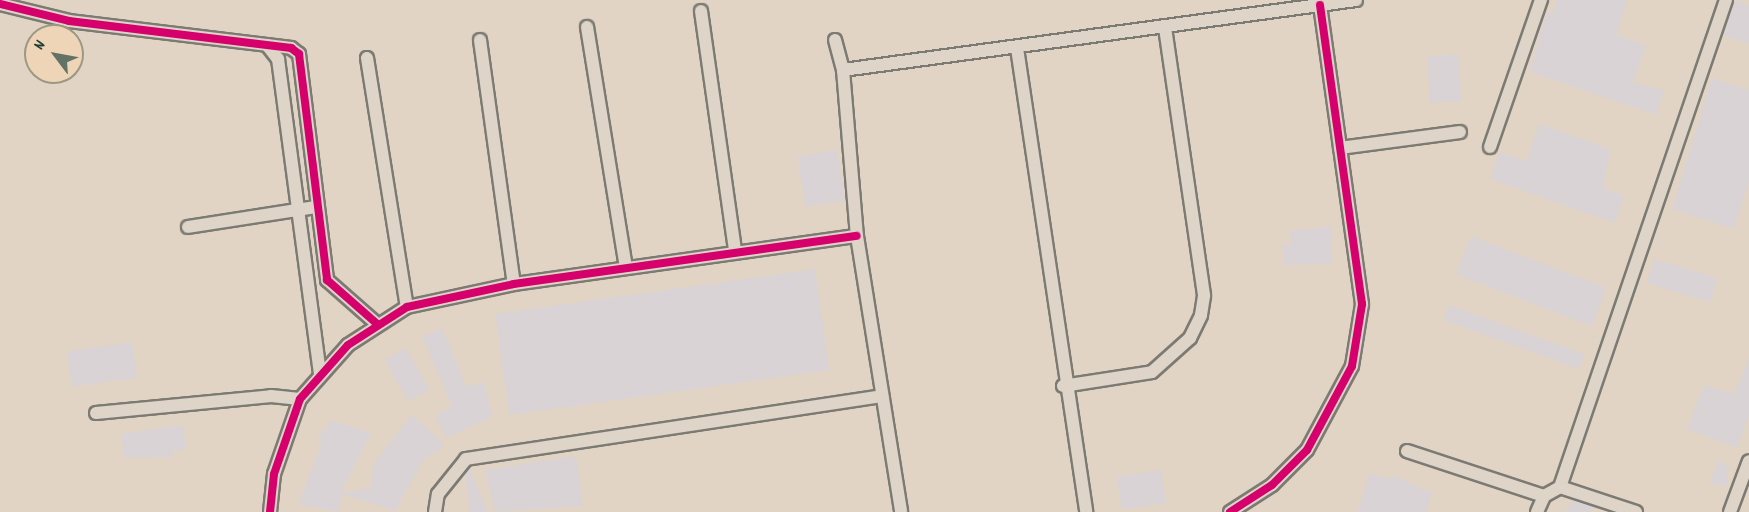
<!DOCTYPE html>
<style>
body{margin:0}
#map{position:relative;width:1749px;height:512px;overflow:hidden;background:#e2d4c4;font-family:Dekko,sans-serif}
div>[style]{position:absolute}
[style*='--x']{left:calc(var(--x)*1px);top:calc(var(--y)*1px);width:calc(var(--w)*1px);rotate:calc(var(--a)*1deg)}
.building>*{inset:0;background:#d9d3d5;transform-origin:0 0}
.roads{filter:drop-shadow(2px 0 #7c7b73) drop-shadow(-2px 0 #7c7b73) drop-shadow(0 2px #7c7b73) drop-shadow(0 -2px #7c7b73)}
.street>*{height:12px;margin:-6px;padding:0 6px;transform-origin:6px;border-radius:6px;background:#ded4c8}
.cycleway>*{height:8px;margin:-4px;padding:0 4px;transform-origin:4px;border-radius:4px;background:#d6006c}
span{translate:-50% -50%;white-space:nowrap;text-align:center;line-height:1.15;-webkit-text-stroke:4.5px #efd5b7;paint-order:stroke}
.north{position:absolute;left:24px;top:24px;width:60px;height:60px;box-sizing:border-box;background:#efd5b7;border:2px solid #9c9883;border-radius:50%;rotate:302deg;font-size:16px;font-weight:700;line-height:24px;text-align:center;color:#1f3d34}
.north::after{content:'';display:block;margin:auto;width:21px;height:27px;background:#637266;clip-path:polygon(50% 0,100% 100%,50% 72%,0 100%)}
</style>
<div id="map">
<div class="building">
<div style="clip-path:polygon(1557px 0,1627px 0,1616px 34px,1646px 46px,1633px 82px,1664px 91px,1656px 115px,1530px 72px,1546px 12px,1552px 14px)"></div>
<div style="clip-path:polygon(1735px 0,1749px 5px,1749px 44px,1723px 35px)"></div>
<div style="left:1458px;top:54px;width:47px;height:31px;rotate:86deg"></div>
<div style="clip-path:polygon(1712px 78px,1749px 90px,1749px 180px,1734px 229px,1672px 209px)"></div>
<div style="clip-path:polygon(1539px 124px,1610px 149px,1603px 188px,1624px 196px,1615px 223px,1490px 179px,1499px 152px,1526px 161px)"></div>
<div style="left:837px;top:150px;width:51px;height:40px;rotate:81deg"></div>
<div style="clip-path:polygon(1332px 226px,1332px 264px,1284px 265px,1282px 244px,1291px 244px,1290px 231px)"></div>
<div style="left:1471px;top:236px;width:145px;height:41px;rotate:21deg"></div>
<div style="left:1654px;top:259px;width:66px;height:25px;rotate:17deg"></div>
<div style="left:815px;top:269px;width:102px;height:323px;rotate:82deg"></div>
<div style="left:1449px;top:305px;width:144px;height:16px;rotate:20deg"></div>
<div style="clip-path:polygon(442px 328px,466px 386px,484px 382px,492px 417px,446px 438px,436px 415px,452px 406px,422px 337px)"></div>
<div style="left:132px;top:342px;width:36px;height:66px;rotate:82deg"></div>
<div style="left:405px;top:348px;width:48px;height:24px;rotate:59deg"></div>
<div style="clip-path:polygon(1749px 358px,1749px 415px,1737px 448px,1687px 429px,1704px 385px,1734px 394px)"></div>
<div style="clip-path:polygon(412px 415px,445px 445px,423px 460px,395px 511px,343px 494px,338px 512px,298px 504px,322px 443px,318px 441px,321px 430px,326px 431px,330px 420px,371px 433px,341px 493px,370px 488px,374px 463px)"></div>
<div style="clip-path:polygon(183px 425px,186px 449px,172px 451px,173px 457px,124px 458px,121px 434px)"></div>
<div style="clip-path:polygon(576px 456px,583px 506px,495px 512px,485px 470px)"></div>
<div style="clip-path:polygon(1719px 460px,1729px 467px,1727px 486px,1709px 483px)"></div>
<div style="clip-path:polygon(469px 468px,488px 512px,470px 512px,465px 473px)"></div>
<div style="left:1161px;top:470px;width:33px;height:45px;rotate:81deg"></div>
<div style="clip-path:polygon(1370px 473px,1389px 479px,1391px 475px,1432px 493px,1426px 512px,1357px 512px)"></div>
<div style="clip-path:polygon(1573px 500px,1593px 507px,1590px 512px,1566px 512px)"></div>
</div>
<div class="roads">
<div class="street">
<div style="--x:0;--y:4;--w:71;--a:13.8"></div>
<div style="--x:69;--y:21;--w:224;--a:6.9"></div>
<div style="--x:291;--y:48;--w:10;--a:37"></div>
<div style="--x:299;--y:54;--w:228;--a:82.9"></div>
<div style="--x:327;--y:280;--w:67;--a:41.3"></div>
<div style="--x:701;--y:11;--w:242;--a:81.9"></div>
<div style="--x:587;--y:27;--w:243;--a:80.8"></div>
<div style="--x:480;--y:40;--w:246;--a:82.1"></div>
<div style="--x:835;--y:40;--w:31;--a:75"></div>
<div style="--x:843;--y:70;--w:167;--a:85.2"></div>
<div style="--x:857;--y:236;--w:279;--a:80.9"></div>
<div style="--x:267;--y:45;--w:18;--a:52"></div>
<div style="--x:278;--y:59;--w:317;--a:82.4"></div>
<div style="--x:1017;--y:48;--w:469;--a:81.5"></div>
<div style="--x:367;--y:58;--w:252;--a:80.9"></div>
<div style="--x:843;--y:70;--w:518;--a:-7.77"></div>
<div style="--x:1490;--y:147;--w:156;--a:-70.9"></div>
<div style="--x:1340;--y:148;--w:121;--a:-7.6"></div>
<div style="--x:188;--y:227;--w:130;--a:-8.9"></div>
<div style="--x:1063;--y:386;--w:90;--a:-8.9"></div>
<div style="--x:1152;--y:372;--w:51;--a:-41.8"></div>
<div style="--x:1190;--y:338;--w:25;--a:-64"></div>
<div style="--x:1201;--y:315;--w:20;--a:-81"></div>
<div style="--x:1204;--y:295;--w:271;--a:-98.3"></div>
<div style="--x:96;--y:413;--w:176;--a:-5.5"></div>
<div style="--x:271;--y:396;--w:29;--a:6"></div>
<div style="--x:1407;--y:451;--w:144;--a:18.2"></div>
<div style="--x:1560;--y:487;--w:515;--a:-71.18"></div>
<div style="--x:270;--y:512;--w:38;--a:-84"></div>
<div style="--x:274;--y:474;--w:79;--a:-70.9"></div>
<div style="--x:300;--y:399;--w:72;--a:-48.4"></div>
<div style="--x:348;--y:345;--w:70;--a:-32.8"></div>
<div style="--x:407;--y:307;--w:109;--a:-12.1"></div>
<div style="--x:514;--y:284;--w:346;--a:-8"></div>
<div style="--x:435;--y:512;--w:18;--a:-81"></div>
<div style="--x:438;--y:494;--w:45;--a:-51.3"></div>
<div style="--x:466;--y:459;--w:421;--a:-8.6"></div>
<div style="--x:1230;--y:512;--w:50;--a:-32.7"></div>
<div style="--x:1272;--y:485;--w:49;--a:-45"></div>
<div style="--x:1307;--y:450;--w:95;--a:-61.8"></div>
<div style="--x:1352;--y:366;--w:63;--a:-80.8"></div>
<div style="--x:1362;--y:304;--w:302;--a:-98"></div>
<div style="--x:1537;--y:512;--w:17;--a:-66"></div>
<div style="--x:1544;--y:496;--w:18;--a:-29"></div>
<div style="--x:1560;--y:487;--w:80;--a:18.2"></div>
<div style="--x:1730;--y:512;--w:54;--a:-69.6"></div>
</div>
</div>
<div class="cycleway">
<div style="--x:0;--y:4;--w:71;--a:13.8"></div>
<div style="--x:69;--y:21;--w:224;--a:6.9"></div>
<div style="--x:291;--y:48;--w:10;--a:37"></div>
<div style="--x:299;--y:54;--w:228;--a:82.9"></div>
<div style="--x:327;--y:280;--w:67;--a:41.3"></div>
<div style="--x:270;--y:512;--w:38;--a:-84"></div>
<div style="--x:274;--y:474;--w:79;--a:-70.9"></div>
<div style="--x:300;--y:399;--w:72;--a:-48.4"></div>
<div style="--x:348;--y:345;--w:70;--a:-32.8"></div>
<div style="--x:407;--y:307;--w:109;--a:-12.1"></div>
<div style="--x:514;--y:284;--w:346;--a:-8"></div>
<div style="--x:1230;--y:512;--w:50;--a:-32.7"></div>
<div style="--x:1272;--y:485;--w:49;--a:-45"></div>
<div style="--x:1307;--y:450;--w:95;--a:-61.8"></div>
<div style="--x:1352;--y:366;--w:63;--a:-80.8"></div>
<div style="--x:1362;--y:304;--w:302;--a:-98"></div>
</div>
<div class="north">N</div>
</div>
